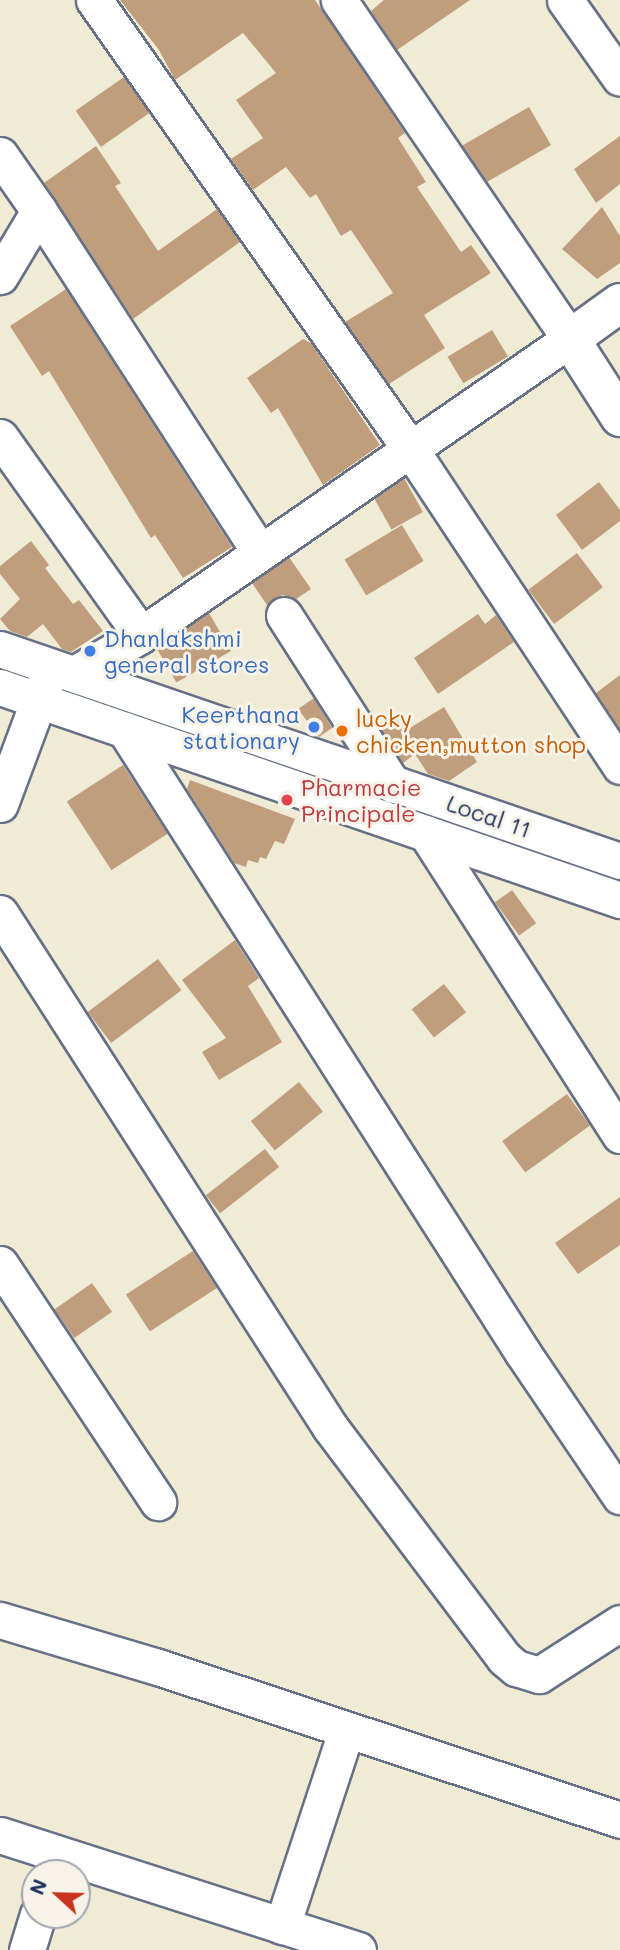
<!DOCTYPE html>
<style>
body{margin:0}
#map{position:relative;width:620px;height:1950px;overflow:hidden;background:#f0ebd4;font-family:Mali,sans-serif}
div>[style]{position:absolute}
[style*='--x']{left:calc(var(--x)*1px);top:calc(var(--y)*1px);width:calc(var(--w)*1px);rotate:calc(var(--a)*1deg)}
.building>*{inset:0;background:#c09e7d;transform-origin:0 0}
.roads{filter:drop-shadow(2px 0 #667187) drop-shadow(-2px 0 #667187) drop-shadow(0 2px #667187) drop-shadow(0 -2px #667187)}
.street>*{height:35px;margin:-17.5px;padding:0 17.5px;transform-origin:17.5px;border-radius:17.5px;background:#fff}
.secondary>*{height:38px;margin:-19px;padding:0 19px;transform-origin:19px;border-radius:19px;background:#fff}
.dots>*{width:19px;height:19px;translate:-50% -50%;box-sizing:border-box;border:4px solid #f7f3e8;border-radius:50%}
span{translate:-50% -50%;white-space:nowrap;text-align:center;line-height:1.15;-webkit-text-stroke:6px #f7f3e8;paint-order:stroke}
.shop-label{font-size:23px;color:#366cbe}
.left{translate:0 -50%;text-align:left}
.right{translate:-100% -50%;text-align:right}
.food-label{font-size:23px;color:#c56008}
.health-label{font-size:23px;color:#be3a42}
.street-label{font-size:23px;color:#1b2f5e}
.north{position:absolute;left:21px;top:1859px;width:70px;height:70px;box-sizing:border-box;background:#f7f3e8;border:2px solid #9fa5b1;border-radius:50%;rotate:292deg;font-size:19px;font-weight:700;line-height:28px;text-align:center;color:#1b2f5e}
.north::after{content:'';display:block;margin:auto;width:24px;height:32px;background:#c8321e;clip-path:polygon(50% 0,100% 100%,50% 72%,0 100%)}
</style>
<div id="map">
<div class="building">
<div style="clip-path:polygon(120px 0,315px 0,405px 133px,398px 138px,426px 182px,417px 187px,461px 252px,471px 245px,491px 273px,424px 315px,445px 348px,389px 384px,345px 322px,393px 293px,351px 230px,341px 236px,316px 194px,310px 198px,286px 167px,253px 190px,231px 159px,263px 138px,236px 100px,276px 73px,243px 33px,175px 80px,159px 50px)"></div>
<div style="clip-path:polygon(384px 0,470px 0,397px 50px,371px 11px)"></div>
<div style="left:124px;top:77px;width:44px;height:59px;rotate:55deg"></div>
<div style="left:529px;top:107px;width:44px;height:77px;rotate:60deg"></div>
<div style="clip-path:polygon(620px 136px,620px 184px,596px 203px,574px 169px)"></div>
<div style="clip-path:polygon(96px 146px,121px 183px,115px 186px,158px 251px,217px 209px,240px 242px,133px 319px,44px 183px)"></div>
<div style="clip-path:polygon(602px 207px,620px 236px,620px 263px,597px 279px,562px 249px)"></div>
<div style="clip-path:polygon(66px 289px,232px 547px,183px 578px,155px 535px,151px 538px,49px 371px,42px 376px,10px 326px)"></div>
<div style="left:492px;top:330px;width:31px;height:52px;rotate:59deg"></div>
<div style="clip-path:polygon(303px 339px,311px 343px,380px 445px,323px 485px,278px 408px,271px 413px,247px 378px)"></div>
<div style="left:404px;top:478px;width:39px;height:36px;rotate:61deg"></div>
<div style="clip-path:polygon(599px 482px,620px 510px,620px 521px,582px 550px,556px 515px)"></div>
<div style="left:402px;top:525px;width:42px;height:67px;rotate:59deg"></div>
<div style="clip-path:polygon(31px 541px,49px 565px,45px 568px,73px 604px,79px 600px,103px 631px,71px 652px,62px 649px,43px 624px,27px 637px,10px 631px,0 619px,20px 599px,0 574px,0 566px)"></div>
<div style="left:577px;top:553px;width:43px;height:61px;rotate:53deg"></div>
<div style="clip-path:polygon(289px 557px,311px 589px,296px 599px,282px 595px,267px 605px,252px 583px)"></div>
<div style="left:209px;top:613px;width:44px;height:63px;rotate:60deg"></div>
<div style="clip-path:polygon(478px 614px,485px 624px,496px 615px,514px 642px,438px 694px,414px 658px)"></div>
<div style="clip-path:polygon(620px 675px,620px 730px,596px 693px)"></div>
<div style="clip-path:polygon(314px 698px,332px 728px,319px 737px,298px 709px)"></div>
<div style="clip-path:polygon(444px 707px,477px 762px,449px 781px,428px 774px,415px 754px,403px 763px,381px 729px,397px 719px,405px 731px)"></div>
<div style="left:123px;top:765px;width:82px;height:67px;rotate:57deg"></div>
<div style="clip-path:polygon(190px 780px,295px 819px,284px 844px,275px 841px,266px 859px,260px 857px,258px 863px,248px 860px,246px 867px,234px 863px,187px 789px)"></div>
<div style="left:512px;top:890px;width:41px;height:21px;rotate:54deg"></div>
<div style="clip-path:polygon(235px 940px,259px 978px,248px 986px,282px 1042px,219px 1080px,202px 1052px,226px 1038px,182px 980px)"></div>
<div style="left:158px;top:959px;width:39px;height:88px;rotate:53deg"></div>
<div style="left:444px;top:984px;width:36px;height:41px;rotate:52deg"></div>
<div style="left:299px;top:1082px;width:38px;height:62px;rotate:51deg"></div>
<div style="left:567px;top:1094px;width:39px;height:80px;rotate:54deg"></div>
<div style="left:265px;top:1149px;width:23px;height:75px;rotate:52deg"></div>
<div style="clip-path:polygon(620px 1197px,620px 1245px,578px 1274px,555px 1243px)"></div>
<div style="left:193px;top:1251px;width:44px;height:80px;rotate:57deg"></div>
<div style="left:92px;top:1283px;width:35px;height:46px;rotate:55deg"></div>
</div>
<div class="roads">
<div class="street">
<div style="--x:94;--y:0;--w:550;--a:54.84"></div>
<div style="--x:411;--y:450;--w:379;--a:56.5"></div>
<div style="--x:565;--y:0;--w:95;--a:54.8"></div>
<div style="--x:0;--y:155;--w:68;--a:55.1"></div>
<div style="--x:39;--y:211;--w:76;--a:121"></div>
<div style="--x:39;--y:211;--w:407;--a:57.1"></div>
<div style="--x:0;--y:437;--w:243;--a:54.5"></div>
<div style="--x:284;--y:615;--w:202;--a:57.3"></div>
<div style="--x:0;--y:649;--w:655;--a:18.88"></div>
<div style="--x:74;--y:674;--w:78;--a:-30.2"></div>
<div style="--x:141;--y:635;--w:521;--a:-34.6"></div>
<div style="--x:570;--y:339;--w:410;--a:-124.3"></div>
<div style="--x:0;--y:687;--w:656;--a:18.96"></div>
<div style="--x:125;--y:730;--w:739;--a:57.43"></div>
<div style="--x:523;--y:1353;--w:173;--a:55.9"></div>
<div style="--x:0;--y:804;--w:132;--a:-69.6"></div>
<div style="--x:426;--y:833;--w:359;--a:57.3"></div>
<div style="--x:0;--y:913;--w:611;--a:57.3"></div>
<div style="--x:330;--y:1427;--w:289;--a:53"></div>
<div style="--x:504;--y:1658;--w:16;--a:40"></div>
<div style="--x:516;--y:1668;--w:24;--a:17"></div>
<div style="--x:539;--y:1675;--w:96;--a:-32.7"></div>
<div style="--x:0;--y:1264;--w:286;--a:56.4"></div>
<div style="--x:0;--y:1620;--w:165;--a:16.6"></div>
<div style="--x:158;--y:1667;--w:487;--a:18.3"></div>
<div style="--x:0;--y:1835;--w:376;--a:17.8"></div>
<div style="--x:282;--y:1926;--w:205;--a:-71.8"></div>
<div style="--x:27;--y:1950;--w:37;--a:-73"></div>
</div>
<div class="secondary">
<div style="--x:620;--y:303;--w:62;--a:144.2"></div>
<div style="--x:570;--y:339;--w:93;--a:57.3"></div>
</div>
</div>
<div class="dots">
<div style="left:90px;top:651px;background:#3f7fe0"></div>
<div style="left:314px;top:727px;background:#3f7fe0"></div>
<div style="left:342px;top:731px;background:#e8710a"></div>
<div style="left:287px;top:800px;background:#e0444e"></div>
</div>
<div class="shop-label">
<span class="left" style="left:104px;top:651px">Dhanlakshmi<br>general stores</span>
<span class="right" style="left:300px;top:727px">Keerthana<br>stationary</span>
</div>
<div class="food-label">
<span class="left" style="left:356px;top:731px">lucky<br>chicken,mutton shop</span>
</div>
<div class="health-label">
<span class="left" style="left:301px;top:800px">Pharmacie<br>Principale</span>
</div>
<div class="street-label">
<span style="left:489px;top:816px;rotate:19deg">Local 11</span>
</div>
<div class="north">N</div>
</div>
